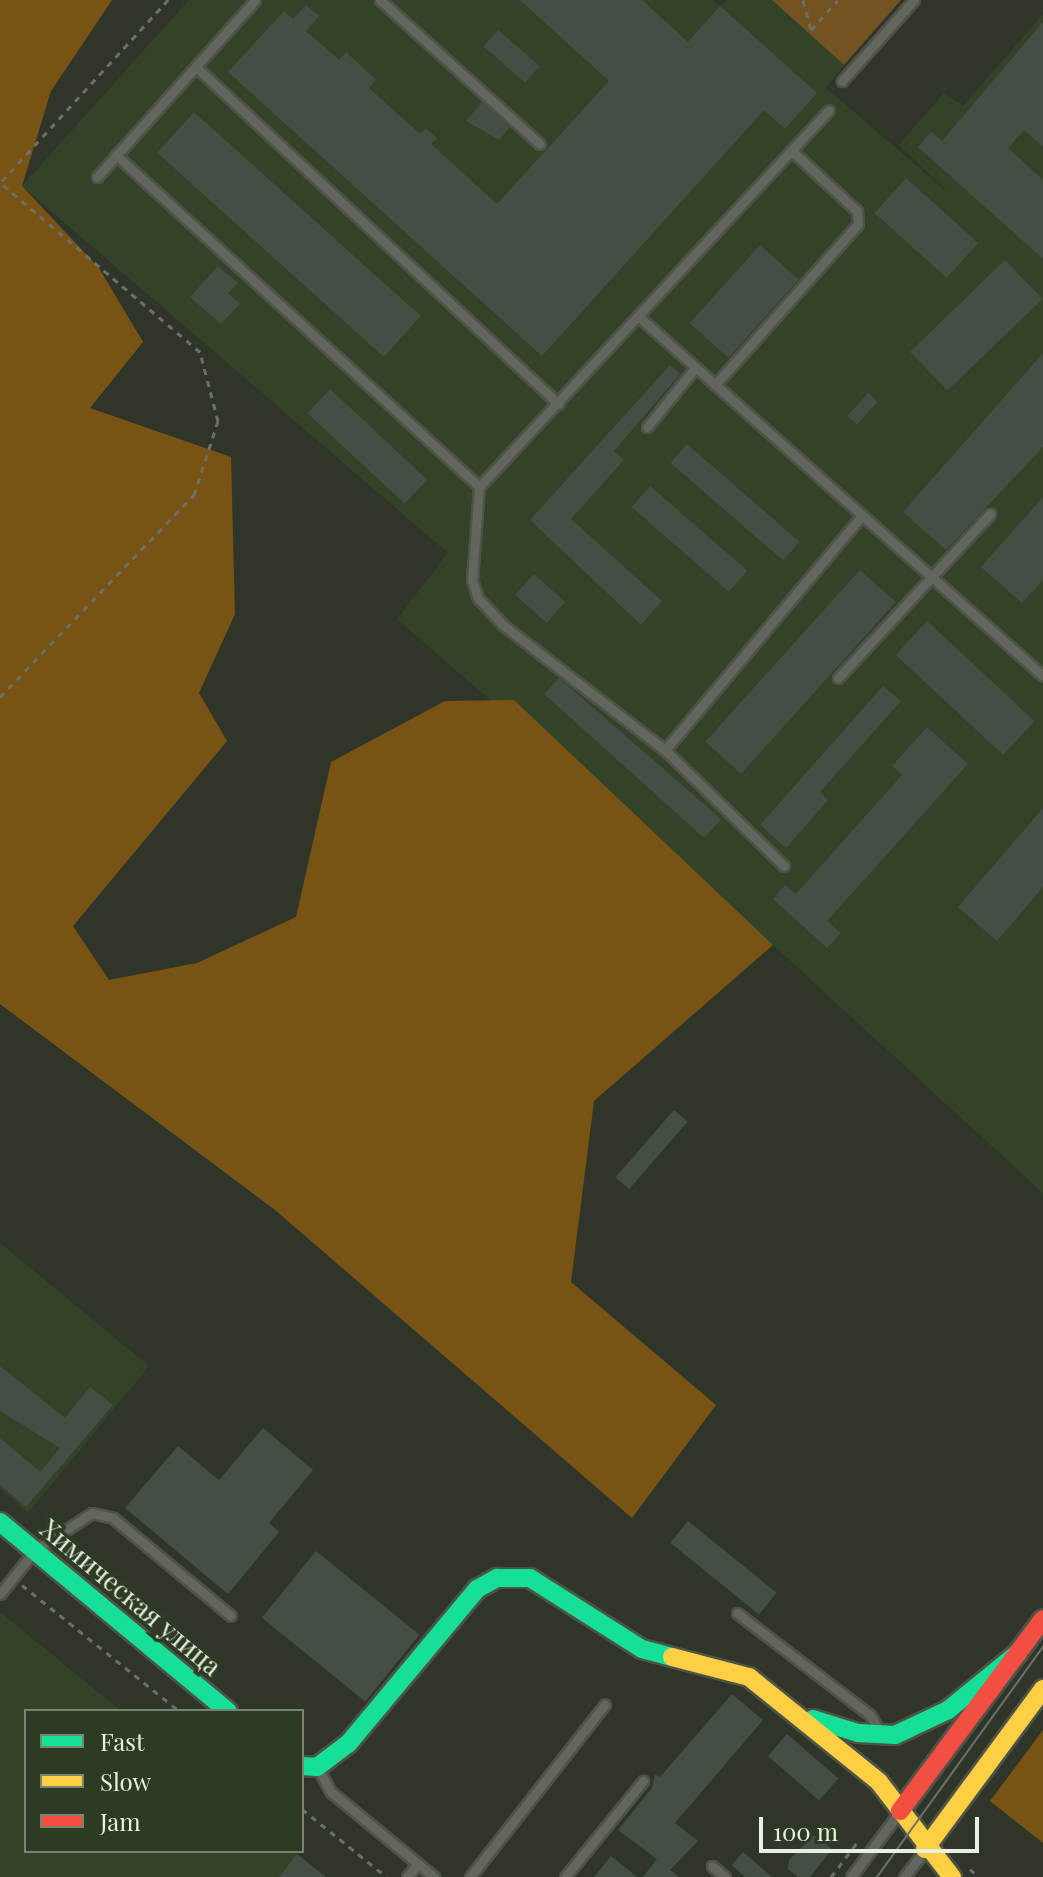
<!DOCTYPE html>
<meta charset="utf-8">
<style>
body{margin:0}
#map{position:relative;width:1043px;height:1877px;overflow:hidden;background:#2f3629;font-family:"Playfair Display",serif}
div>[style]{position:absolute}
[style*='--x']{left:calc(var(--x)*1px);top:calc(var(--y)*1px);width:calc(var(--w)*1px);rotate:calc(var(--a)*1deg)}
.built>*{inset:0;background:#334328}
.green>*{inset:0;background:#735322}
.forest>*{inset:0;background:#795314}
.building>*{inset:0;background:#454e44;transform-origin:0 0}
.path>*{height:3px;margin-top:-1.5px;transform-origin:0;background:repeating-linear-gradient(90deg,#6a7067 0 6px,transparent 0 12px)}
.roads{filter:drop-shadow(2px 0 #4e5348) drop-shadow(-2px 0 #4e5348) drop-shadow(0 2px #4e5348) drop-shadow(0 -2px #4e5348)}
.lane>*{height:9px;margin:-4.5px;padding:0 4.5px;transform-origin:4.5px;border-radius:4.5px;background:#62675e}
.fast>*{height:18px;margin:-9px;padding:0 9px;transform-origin:9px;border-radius:9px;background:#16e098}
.slow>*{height:18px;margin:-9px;padding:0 9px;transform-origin:9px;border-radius:9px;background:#ffcf43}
.jam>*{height:18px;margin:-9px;padding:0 9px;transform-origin:9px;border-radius:9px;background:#f24e42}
.tram>*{height:2px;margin:-1px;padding:0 1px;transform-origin:1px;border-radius:1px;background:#6b7168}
span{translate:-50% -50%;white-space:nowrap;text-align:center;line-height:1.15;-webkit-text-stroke:7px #2e3b24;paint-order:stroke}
.street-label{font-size:26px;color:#e8f0e2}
.legend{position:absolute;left:24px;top:1709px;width:280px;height:144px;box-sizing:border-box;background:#2e3b24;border:2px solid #788370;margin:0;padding:10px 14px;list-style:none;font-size:24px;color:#e8f0e2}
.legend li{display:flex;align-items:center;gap:16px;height:40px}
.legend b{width:40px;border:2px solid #788370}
.scale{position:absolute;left:759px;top:1817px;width:220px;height:36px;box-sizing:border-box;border:4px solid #e8f0e2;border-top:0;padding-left:10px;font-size:24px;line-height:28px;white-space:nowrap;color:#e8f0e2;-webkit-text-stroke:6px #2e3b24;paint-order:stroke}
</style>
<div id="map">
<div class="built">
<div style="clip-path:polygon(189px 0,713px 0,720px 6px,727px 0,772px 0,844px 65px,826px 88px,952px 196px,899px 145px,944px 93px,963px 106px,1043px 14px,1043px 1193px,773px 945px,397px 619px,448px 553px,22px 186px)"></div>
<div style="clip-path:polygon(0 1243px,149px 1366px,28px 1513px,0 1489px)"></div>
<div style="clip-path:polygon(0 1612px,121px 1711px,26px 1711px,26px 1851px,293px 1851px,297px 1854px,279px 1877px,0 1877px)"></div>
</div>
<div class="green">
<div style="clip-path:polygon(772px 0,901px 0,844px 65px)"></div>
</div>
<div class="forest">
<div style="clip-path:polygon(0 0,112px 0,51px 91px,22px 186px,99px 268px,143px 342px,90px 408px,231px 457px,235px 614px,199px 693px,227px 741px,73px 926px,109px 980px,197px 963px,296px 917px,331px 762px,445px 701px,514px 700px,773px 945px,594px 1101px,571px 1282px,716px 1405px,632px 1518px,275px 1210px,0 1004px)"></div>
<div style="clip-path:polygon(1043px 1730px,1043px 1843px,990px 1801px)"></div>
</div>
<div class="building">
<div style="clip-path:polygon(520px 0,642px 0,688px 42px,720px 6px,817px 93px,785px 129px,764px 110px,542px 356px,228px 72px,284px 11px,293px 19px,306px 5px,319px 16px,306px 31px,339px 60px,346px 52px,376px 80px,369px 88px,420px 134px,426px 128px,437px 138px,431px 144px,497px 204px,609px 81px)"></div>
<div style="clip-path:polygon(1043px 22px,1043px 147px,1024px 130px,1008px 148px,1043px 180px,1043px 259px,918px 147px,931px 132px,942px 141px)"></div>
<div style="left:498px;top:30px;width:55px;height:22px;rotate:41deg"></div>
<div style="clip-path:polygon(482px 102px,510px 127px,499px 140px,466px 121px)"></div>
<div style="left:194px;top:112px;width:305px;height:55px;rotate:42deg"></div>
<div style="left:906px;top:178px;width:97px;height:47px;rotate:42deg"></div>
<div style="left:760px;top:245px;width:52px;height:105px;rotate:42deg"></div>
<div style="left:1005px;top:260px;width:54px;height:132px;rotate:46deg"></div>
<div style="clip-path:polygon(218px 266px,238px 283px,228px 293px,240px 304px,221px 324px,190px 297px)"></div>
<div style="clip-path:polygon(1043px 353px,1043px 447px,946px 550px,903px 512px)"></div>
<div style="clip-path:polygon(670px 365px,680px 374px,614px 451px,624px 460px,571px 519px,662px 601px,641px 625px,530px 520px)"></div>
<div style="left:330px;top:389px;width:133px;height:33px;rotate:43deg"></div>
<div style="left:868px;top:393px;width:13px;height:31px;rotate:42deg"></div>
<div style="left:687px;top:444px;width:149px;height:25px;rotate:41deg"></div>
<div style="left:650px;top:486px;width:129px;height:28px;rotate:41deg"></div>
<div style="clip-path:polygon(1043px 497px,1043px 580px,1022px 603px,981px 567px)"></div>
<div style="left:860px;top:570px;width:48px;height:231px;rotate:42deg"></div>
<div style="left:534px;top:574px;width:42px;height:28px;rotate:42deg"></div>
<div style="left:927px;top:621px;width:147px;height:46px;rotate:43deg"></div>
<div style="clip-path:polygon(559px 678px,721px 819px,704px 838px,544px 694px)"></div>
<div style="clip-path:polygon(883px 686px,901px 701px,820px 792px,828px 800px,786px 848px,760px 825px)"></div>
<div style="clip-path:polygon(927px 727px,968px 764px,827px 921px,841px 933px,827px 948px,773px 899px,785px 885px,796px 894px,902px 775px,892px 766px)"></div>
<div style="clip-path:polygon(1043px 808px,1043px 887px,997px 941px,958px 907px)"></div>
<div style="left:674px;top:1110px;width:18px;height:89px;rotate:41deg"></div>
<div style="clip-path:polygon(0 1366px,65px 1418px,90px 1387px,113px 1405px,26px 1507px,0 1485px,0 1438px,40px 1472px,60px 1448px,0 1411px)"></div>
<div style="clip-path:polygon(263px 1428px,313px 1470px,269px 1523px,279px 1532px,228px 1594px,125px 1508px,178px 1446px,219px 1480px)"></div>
<div style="left:688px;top:1521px;width:114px;height:28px;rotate:39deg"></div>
<div style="left:316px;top:1551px;width:133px;height:86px;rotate:39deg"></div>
<div style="clip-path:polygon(732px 1694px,763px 1720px,675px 1823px,698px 1841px,670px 1870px,679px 1877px,643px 1877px,657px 1859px,618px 1830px,652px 1788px,655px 1774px,660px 1777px)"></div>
<div style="left:787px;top:1734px;width:68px;height:29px;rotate:41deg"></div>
<div style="clip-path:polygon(814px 1835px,832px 1849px,810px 1877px,798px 1877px,788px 1869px,789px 1860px)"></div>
<div style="clip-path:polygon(743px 1852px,772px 1877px,745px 1877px,732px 1865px)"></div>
<div style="clip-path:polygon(297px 1854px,326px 1877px,279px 1877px)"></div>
<div style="clip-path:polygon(611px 1856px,637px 1877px,594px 1877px)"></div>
</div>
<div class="path">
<div style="--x:803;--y:0;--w:31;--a:75"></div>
<div style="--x:811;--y:30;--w:40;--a:-48"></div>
<div style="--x:2;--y:181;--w:246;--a:-47.5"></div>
<div style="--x:0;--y:697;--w:280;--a:-46.2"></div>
<div style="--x:194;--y:495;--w:78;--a:-72"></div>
<div style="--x:218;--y:421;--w:71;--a:-104.6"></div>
<div style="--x:200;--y:352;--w:261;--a:-139.7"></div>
<div style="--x:22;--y:1585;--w:201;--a:38.7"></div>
<div style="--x:302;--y:1809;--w:109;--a:38.7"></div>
<div style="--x:970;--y:1869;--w:12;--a:42"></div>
<div style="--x:831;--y:1877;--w:46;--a:-52.9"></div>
</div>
<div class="roads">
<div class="lane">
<div style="--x:380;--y:0;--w:215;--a:42"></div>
<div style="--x:196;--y:67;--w:495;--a:42.9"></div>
<div style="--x:842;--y:81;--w:108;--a:-48.4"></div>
<div style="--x:116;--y:155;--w:492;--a:42.4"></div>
<div style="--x:479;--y:487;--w:93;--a:94.3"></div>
<div style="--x:472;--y:580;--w:19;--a:72"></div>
<div style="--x:478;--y:598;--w:37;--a:47"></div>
<div style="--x:503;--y:625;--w:205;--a:37.7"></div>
<div style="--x:665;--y:750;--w:166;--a:44.3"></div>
<div style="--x:97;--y:177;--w:237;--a:-48.2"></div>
<div style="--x:639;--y:317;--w:540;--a:41.62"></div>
<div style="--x:715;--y:385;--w:215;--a:-48.4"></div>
<div style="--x:858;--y:224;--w:13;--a:-94"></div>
<div style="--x:857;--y:211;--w:88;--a:-137.3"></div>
<div style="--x:647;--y:427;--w:76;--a:-50.9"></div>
<div style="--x:479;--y:487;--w:514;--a:-47.13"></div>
<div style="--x:838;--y:678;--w:224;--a:-47.2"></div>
<div style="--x:665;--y:750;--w:307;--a:-50"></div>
<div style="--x:0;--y:1594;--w:56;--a:-51.5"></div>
<div style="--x:35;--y:1550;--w:68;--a:-33"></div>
<div style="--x:92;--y:1513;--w:22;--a:13"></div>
<div style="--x:113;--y:1518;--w:153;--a:39.7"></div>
<div style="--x:737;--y:1613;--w:168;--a:37.5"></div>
<div style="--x:870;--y:1715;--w:21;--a:59"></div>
<div style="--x:318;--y:1768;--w:27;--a:62"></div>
<div style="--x:331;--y:1792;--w:134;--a:39.5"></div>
<div style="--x:712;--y:1866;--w:17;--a:40"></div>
<div style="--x:407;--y:1877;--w:16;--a:-50"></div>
<div style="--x:470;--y:1877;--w:219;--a:-52"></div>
<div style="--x:565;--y:1877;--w:124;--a:-50.9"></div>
<div style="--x:851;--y:1877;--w:79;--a:-53.3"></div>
<div style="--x:904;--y:1877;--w:33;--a:-52"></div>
</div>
<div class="fast">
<div style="--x:0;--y:1522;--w:296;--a:39.7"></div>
<div style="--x:813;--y:1719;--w:47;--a:17.3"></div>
<div style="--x:858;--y:1733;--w:37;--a:3"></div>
<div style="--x:895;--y:1735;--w:59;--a:-25.3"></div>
<div style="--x:948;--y:1710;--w:90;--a:-39.2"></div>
<div style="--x:302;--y:1766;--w:15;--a:4"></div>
<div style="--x:317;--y:1767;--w:39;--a:-37"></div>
<div style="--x:348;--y:1744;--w:202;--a:-50.2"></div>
<div style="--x:477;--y:1589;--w:23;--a:-29"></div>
<div style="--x:497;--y:1578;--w:33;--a:0"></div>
<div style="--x:530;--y:1578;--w:133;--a:32.4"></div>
<div style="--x:642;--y:1649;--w:31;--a:15"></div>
</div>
<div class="slow">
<div style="--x:672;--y:1657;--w:80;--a:14.6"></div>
<div style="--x:749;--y:1677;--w:167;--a:38.9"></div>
<div style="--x:879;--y:1782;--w:120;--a:52.5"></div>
<div style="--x:925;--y:1849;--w:199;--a:-53.6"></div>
</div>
<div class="jam">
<div style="--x:900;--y:1811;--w:239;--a:-53.3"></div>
</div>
</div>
<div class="tram">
<div style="--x:877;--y:1877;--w:284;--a:-54.2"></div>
</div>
<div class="street-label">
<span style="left:131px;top:1597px;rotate:40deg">Химическая улица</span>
</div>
<ul class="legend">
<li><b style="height:10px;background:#16e098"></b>Fast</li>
<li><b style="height:10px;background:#ffcf43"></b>Slow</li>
<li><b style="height:10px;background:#f24e42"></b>Jam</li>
</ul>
<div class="scale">100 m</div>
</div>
